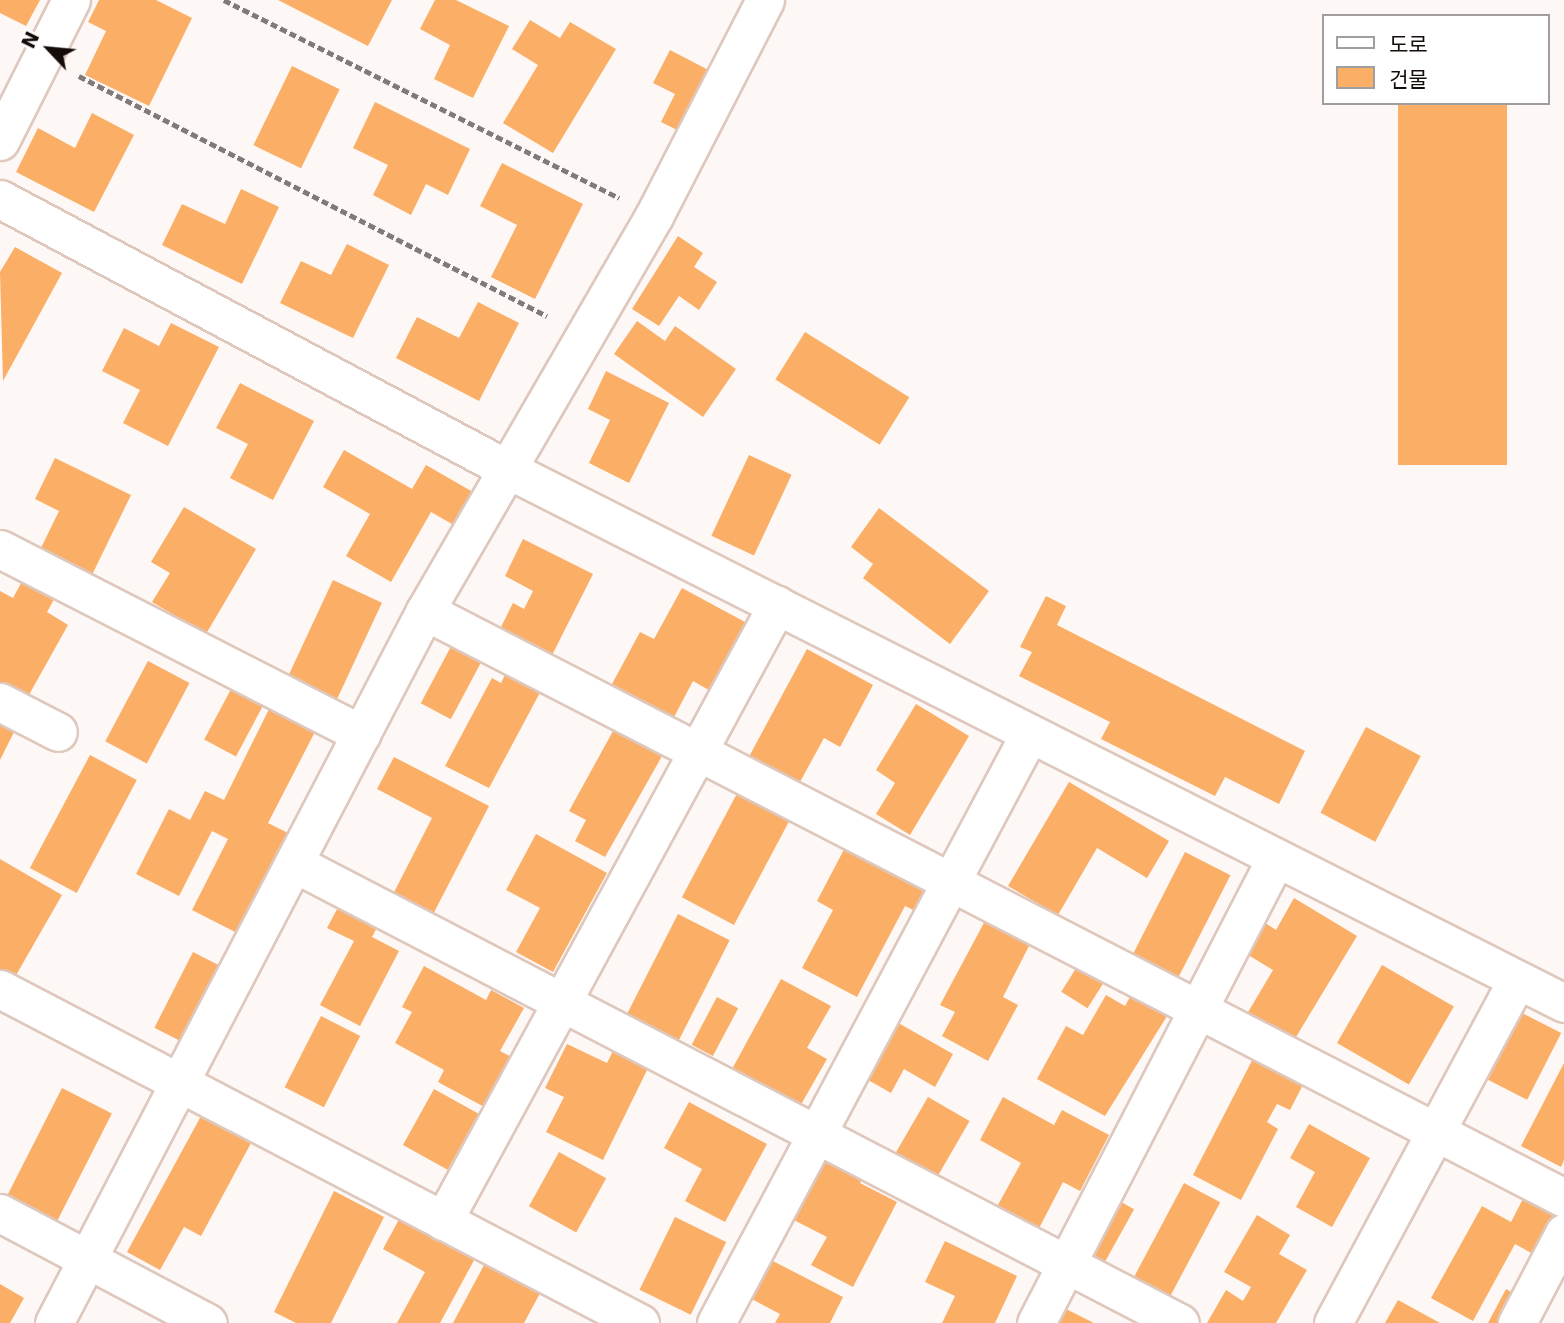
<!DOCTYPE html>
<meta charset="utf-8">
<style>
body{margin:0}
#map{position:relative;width:1564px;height:1323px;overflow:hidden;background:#fdf8f6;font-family:"DejaVu Sans","Noto Sans KR",sans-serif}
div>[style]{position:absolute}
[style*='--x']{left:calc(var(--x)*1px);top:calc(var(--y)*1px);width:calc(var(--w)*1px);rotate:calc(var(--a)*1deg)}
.building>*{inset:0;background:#fbae65;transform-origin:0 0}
.path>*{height:4.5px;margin-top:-2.25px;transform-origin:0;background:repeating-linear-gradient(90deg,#817a78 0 7px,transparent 0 10.5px)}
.roads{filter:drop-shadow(2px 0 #dec7bc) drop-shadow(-2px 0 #dec7bc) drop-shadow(0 2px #dec7bc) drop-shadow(0 -2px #dec7bc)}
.minor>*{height:37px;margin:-18.5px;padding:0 18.5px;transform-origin:18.5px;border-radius:18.5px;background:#fff}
span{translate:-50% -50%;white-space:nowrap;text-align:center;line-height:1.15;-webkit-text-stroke:5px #fff;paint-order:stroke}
.legend{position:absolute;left:1322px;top:14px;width:228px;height:91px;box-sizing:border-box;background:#fff;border:2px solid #a19e9d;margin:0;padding:9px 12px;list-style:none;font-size:21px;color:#150d0a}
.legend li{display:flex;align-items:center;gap:14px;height:35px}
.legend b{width:35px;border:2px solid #a19e9d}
.north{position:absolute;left:14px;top:14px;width:70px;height:70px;-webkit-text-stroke:5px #fff;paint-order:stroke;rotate:296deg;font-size:19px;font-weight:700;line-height:28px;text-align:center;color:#150d0a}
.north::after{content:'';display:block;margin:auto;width:24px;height:32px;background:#150d0a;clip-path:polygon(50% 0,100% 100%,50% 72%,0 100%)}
</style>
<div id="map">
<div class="building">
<div style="clip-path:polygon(0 0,40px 0,26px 26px,0 13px)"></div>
<div style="clip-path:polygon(99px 0,156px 0,192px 18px,149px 106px,85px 75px,106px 31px,88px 22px)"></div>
<div style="clip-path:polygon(278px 0,392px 0,368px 46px)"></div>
<div style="clip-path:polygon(435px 0,456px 0,509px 26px,473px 98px,434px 79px,450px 45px,420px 29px)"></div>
<div style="clip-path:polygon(530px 20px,560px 38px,570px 22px,616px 49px,553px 153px,503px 123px,538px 65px,512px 49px)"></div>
<div style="clip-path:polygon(670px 50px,720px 76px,689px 136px,661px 122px,675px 94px,653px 83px)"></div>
<div style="left:292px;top:66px;width:53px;height:88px;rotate:26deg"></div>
<div style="clip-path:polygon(375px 102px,470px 149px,448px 195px,426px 184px,411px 215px,373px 195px,388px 165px,353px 148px)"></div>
<div style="left:1398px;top:103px;width:109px;height:362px"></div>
<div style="clip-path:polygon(92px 113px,134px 135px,94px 212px,16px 172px,38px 128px,75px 148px)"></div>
<div style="clip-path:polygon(502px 163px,583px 204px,535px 299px,491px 277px,517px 225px,480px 206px)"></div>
<div style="clip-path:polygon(241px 189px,279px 207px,242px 284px,162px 245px,182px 204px,225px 224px)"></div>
<div style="clip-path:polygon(678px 236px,703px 253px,694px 267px,717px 282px,699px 310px,679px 296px,659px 326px,632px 309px)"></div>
<div style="clip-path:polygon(347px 244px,389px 265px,353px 338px,280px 303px,301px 261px,331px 275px)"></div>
<div style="clip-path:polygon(15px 247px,62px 273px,3px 381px,0 272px)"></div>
<div style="clip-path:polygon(478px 302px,519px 323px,479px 401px,396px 358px,417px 317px,459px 338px)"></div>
<div style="clip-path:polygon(637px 321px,665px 341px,675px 326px,736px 369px,703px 417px,614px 354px)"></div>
<div style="clip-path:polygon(171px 323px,219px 347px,168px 446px,123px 423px,140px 390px,102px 371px,124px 328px,159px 346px)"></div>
<div style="left:805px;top:332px;width:123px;height:56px;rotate:32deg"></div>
<div style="clip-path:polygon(606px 371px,669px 403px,629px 483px,589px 463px,610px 420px,588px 409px)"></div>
<div style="clip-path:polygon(240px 383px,314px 421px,273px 500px,230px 478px,248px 444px,216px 428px)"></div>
<div style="clip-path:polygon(344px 450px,412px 489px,426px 465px,485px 499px,466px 532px,431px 512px,391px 582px,346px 556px,370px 514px,323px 487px)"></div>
<div style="left:749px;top:455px;width:47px;height:89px;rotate:25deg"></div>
<div style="clip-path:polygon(55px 458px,131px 495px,90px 579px,38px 554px,59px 511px,35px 499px)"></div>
<div style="clip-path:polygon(184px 507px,256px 549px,206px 634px,152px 602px,170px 573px,151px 562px)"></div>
<div style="clip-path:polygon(879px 508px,989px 591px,950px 644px,863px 578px,873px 564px,851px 547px)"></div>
<div style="clip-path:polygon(523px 539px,593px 574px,546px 667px,494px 641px,513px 603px,524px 609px,533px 591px,505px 576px)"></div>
<div style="clip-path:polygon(26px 574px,58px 592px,47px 612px,68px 625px,25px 702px,0 688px,0 591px,13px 598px)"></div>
<div style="left:333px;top:580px;width:54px;height:110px;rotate:25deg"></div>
<div style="clip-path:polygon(682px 588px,758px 629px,721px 697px,693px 681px,674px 717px,612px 684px,640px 632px,654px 639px)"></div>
<div style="clip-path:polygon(1046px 596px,1066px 606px,1057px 625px,1305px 751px,1279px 804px,1225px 777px,1215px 796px,1101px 739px,1110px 722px,1019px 676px,1032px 652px,1020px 647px)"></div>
<div style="left:456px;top:637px;width:34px;height:75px;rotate:28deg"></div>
<div style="clip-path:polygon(807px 649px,873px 685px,840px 747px,824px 738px,794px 793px,744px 766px)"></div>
<div style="left:148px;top:661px;width:47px;height:91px;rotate:28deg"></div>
<div style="clip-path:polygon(509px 667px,544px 685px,489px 788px,445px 766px,492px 678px,501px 683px)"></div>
<div style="left:238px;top:676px;width:36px;height:72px;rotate:28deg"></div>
<div style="clip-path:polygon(273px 701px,319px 724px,268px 823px,294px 836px,243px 936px,192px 910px,228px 839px,212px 831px,179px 896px,136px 874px,169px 809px,190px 820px,205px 791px,224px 800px)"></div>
<div style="clip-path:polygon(916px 704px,969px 736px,910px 835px,876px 814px,895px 783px,876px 770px)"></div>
<div style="clip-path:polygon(0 715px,18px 724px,0 760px)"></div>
<div style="clip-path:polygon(618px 722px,666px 749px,605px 857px,575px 841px,586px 820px,569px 811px)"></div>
<div style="left:1366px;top:727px;width:62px;height:97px;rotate:28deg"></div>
<div style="left:90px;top:755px;width:53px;height:128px;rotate:28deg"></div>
<div style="clip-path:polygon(394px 757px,489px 806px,427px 926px,387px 906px,432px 818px,377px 789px)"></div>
<div style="clip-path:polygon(1069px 782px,1169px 841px,1147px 878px,1097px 848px,1058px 915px,1008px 886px)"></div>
<div style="left:741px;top:786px;width:59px;height:126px;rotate:28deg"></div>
<div style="clip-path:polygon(536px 834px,607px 873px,553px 972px,516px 952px,540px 908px,506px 890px)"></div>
<div style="clip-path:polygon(850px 838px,941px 887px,926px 916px,905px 906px,857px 997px,802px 968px,833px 910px,817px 901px)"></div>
<div style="left:1185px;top:852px;width:51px;height:123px;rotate:27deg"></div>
<div style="clip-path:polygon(0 859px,62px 895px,15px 977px,0 969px)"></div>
<div style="clip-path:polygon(344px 896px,383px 916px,372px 937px,399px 951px,360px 1026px,320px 1005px,354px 941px,327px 928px)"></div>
<div style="clip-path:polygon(1294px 898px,1357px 936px,1290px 1047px,1244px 1019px,1273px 970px,1240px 950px,1259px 919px,1276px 930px)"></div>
<div style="left:678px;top:914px;width:58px;height:116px;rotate:27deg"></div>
<div style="clip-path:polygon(986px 919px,1031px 942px,1003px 997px,1018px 1005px,988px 1061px,942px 1036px,955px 1012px,940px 1005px)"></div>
<div style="left:193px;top:952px;width:33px;height:85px;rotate:27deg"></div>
<div style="left:1083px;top:957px;width:31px;height:41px;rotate:32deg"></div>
<div style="left:1382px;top:965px;width:83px;height:90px;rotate:30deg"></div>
<div style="clip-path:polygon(424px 966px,486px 1000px,491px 990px,524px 1008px,500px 1051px,515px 1059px,488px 1109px,438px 1082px,444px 1070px,395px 1043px,412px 1012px,402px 1007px)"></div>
<div style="clip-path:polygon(781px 979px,831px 1006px,807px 1048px,827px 1059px,799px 1108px,731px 1071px)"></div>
<div style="clip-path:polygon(1135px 988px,1172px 1008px,1105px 1116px,1037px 1079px,1066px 1026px,1083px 1035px,1106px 995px,1125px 1006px)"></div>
<div style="left:717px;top:997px;width:24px;height:54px;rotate:28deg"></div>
<div style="left:1522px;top:1013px;width:44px;height:75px;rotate:27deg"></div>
<div style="left:321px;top:1016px;width:44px;height:80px;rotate:27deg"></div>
<div style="clip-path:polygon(893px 1020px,953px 1054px,935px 1087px,904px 1069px,891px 1093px,861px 1076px)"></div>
<div style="clip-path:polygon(567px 1044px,607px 1063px,615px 1047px,650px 1064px,603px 1160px,546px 1132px,564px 1097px,545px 1088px)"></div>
<div style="clip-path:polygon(1259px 1047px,1309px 1073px,1290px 1110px,1277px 1104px,1267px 1122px,1278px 1129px,1241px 1200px,1193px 1175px)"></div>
<div style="clip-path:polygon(1564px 1063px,1564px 1160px,1561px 1167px,1521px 1146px)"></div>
<div style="left:62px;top:1088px;width:56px;height:122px;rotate:27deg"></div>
<div style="left:434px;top:1089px;width:51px;height:64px;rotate:29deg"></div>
<div style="left:928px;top:1097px;width:48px;height:76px;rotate:30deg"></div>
<div style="clip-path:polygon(1003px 1097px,1054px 1125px,1062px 1110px,1109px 1135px,1080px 1191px,1063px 1182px,1035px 1236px,993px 1214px,1021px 1163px,980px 1140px)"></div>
<div style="clip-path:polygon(689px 1102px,767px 1144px,725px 1222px,685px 1201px,702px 1169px,664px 1148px)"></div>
<div style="clip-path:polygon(207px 1105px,257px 1132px,201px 1236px,184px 1227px,160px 1270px,127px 1252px)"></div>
<div style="clip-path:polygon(1309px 1124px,1370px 1158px,1332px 1227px,1296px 1207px,1315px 1172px,1290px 1158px)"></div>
<div style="clip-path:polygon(824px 1144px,868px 1166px,860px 1183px,897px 1202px,853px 1287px,811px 1265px,827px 1237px,786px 1216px)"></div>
<div style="left:559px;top:1152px;width:54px;height:62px;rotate:29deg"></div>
<div style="left:1184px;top:1183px;width:41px;height:117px;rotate:28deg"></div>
<div style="clip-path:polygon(334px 1191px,384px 1217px,331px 1323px,296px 1323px,274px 1312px)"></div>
<div style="clip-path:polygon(1527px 1191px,1564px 1211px,1542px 1259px,1515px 1244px,1473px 1321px,1431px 1298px,1482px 1206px,1511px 1222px)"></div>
<div style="left:1114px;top:1198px;width:23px;height:75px;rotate:29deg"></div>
<div style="clip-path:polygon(403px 1212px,478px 1253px,440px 1323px,397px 1323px,425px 1272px,383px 1249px)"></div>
<div style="clip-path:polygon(1257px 1215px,1290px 1235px,1279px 1254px,1307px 1270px,1276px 1323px,1207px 1323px,1226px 1290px,1243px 1301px,1251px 1287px,1224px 1272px)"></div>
<div style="left:675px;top:1217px;width:57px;height:81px;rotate:26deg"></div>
<div style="clip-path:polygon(945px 1241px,1017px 1276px,995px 1323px,942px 1323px,955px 1296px,925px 1282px)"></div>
<div style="clip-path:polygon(491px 1252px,546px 1282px,524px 1323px,453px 1323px)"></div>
<div style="clip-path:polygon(763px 1256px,843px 1297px,830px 1323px,775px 1323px,780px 1314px,742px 1294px)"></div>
<div style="clip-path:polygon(0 1284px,24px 1298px,10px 1323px,0 1323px)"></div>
<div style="clip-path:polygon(1506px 1289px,1527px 1301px,1515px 1323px,1488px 1323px)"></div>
<div style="clip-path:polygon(1398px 1300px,1440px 1323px,1385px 1323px)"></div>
<div style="clip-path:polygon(1058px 1305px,1094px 1323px,1049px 1323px)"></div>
</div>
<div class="path">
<div style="--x:224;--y:0;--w:442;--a:26.6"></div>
<div style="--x:79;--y:76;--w:526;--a:27.15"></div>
</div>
<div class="roads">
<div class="minor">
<div style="--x:0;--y:141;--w:158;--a:-63.3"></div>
<div style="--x:0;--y:199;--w:579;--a:28.03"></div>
<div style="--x:511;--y:471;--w:1180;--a:26.8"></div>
<div style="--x:0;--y:549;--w:406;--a:27.1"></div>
<div style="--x:425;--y:611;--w:1281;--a:27.26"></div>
<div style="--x:0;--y:702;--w:65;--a:27.3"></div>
<div style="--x:294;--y:863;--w:998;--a:27.44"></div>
<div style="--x:0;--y:989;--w:722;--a:27.56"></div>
<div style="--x:0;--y:1213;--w:235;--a:27.9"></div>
<div style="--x:443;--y:1221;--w:701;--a:-61.53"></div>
<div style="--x:54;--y:1323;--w:803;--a:-62.48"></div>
<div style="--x:425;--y:611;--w:457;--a:-59.9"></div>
<div style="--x:654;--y:216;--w:243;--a:-62.8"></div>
<div style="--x:716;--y:1323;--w:668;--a:-61.98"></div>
<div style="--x:1036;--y:1323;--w:523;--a:-62.7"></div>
<div style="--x:1333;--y:1323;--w:389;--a:-61.8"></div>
<div style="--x:1517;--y:1323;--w:102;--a:-62.4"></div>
</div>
</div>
<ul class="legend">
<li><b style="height:9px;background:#fff"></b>도로</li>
<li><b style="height:19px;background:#fbae65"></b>건물</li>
</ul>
<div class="north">N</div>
</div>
